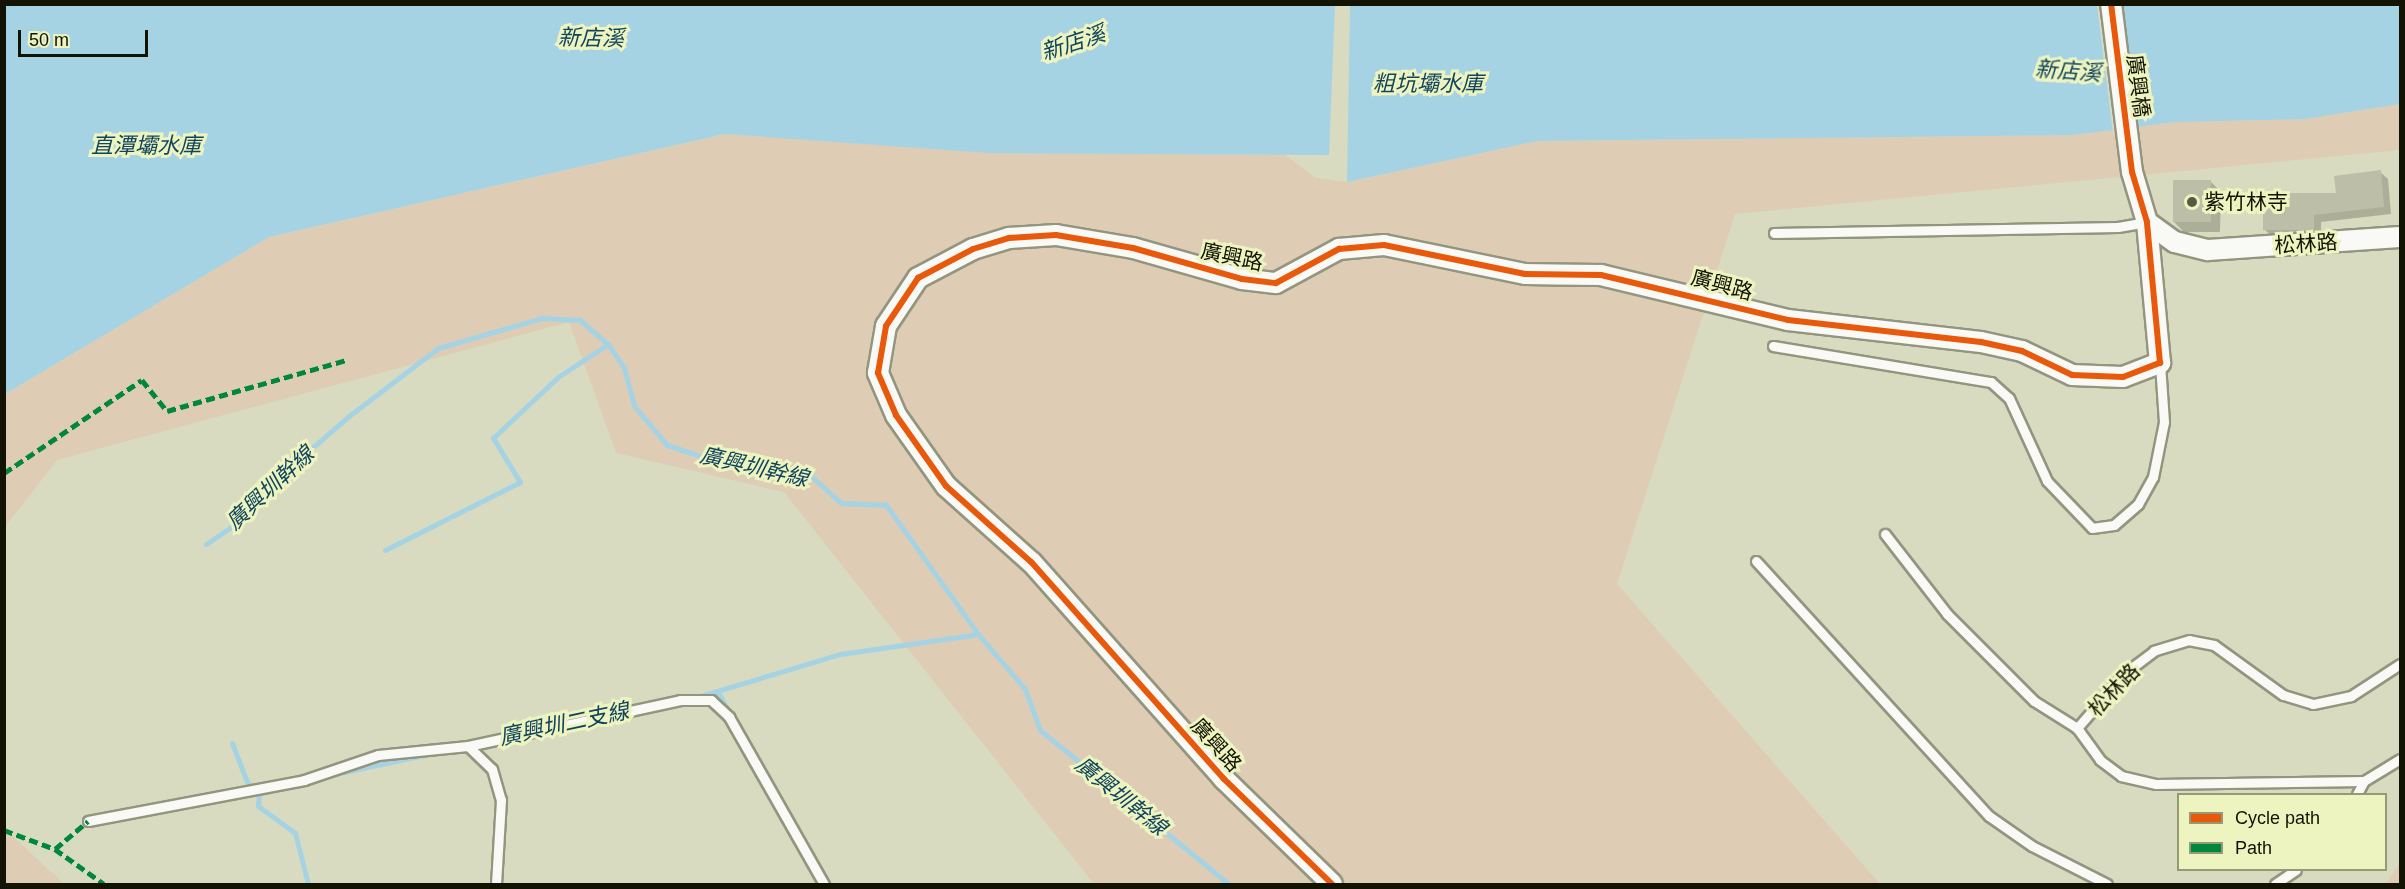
<!DOCTYPE html>
<meta charset="utf-8">
<style>
body{margin:0}
#map{position:relative;width:2405px;height:889px;overflow:hidden;background:#d8dbbf;font-family:Arial,"Noto Sans TC",sans-serif}
div>[style]{position:absolute}
[style*='--x']{left:calc(var(--x)*1px);top:calc(var(--y)*1px);width:calc(var(--w)*1px);rotate:calc(var(--a)*1deg)}
.green>*{inset:0;background:#deccb4}
.water>*{inset:0;background:#a6d3e3}
.pier>*{inset:0;background:#d8dbbf}
.shadow>*{inset:0;background:#0003}
.stream>*{height:5px;margin:-2.5px;padding:0 2.5px;transform-origin:2.5px;border-radius:2.5px;background:#a6d3e3}
.building>*{inset:0;background:#bcbea8;transform-origin:0 0}
.roads{filter:drop-shadow(2px 0 #93957f) drop-shadow(-2px 0 #93957f) drop-shadow(0 2px #93957f) drop-shadow(0 -2px #93957f)}
.service>*{height:9px;margin:-4.5px;padding:0 4.5px;transform-origin:4.5px;border-radius:4.5px;background:#f9faf5}
.minor>*{height:20px;margin:-10px;padding:0 10px;transform-origin:10px;border-radius:10px;background:#f9faf5}
.quiet>*{height:4.5px;margin-top:-2.25px;transform-origin:0;background:repeating-linear-gradient(90deg,#00873e 0 9px,transparent 0 13.5px)}
.cycleway>*{height:6px;margin:-3px;padding:0 3px;transform-origin:3px;border-radius:3px;background:#e8590c}
.dots>*{width:16px;height:16px;translate:-50% -50%;box-sizing:border-box;border:3px solid #eef4c0;border-radius:50%}
span{translate:-50% -50%;white-space:nowrap;text-align:center;line-height:1.15;-webkit-text-stroke:6px #eef4c0;paint-order:stroke}
.street-label{font-size:21px;color:#121302}
.poi-label{font-size:21px;color:#121302}
.left{translate:0 -50%;text-align:left}
.water-label{font-size:22px;color:#11455d;font-style:italic}
.frame{position:absolute;inset:0;border:6px solid #121302;pointer-events:none}
.legend{position:absolute;left:2177px;top:793px;width:210px;height:78px;box-sizing:border-box;background:#eef4c0;border:2px solid #969a74;margin:0;padding:8px 10px;list-style:none;font-size:18px;color:#121302}
.legend li{display:flex;align-items:center;gap:12px;height:30px}
.legend b{width:30px;border:2px solid #969a74}
.scale{position:absolute;left:18px;top:30px;width:130px;height:27px;box-sizing:border-box;border:3px solid #121302;border-top:0;padding-left:8px;font-size:18px;line-height:21px;white-space:nowrap;color:#121302;-webkit-text-stroke:4px #eef4c0;paint-order:stroke}
</style>
<div id="map">
<div class="green">
<div style="clip-path:polygon(2400px 104px,2400px 150px,1735px 214px,1617px 584px,1880px 884px,1094px 884px,784px 492px,616px 453px,569px 322px,57px 460px,5px 527px,5px 394px,269px 237px,726px 134px,988px 153px,1285px 155px,1316px 178px,1347px 182px,1538px 141px,2073px 135px,2176px 122px,2305px 119px)"></div>
<div style="clip-path:polygon(5px 829px,64px 884px,5px 884px)"></div>
<div style="clip-path:polygon(2400px 863px,2400px 884px,2386px 884px)"></div>
</div>
<div class="water">
<div style="clip-path:polygon(4px 5px,1335px 5px,1329px 155px,988px 153px,725px 134px,269px 237px,5px 394px)"></div>
<div style="clip-path:polygon(1350px 5px,2400px 5px,2400px 104px,2305px 119px,2176px 122px,2073px 135px,1538px 141px,1347px 182px)"></div>
</div>
<div class="pier">
<div style="clip-path:polygon(2097px 5px,2123px 5px,2134px 130px,2113px 133px)"></div>
</div>
<div class="shadow">
<div style="clip-path:polygon(2380px 172px,2388px 179px,2391px 214px,2321px 222px,2321px 237px,2273px 237px,2265px 230px)"></div>
<div style="clip-path:polygon(2210px 181px,2221px 192px,2220px 232px,2184px 232px,2174px 222px)"></div>
</div>
<div class="stream">
<div style="--x:206;--y:544;--w:40;--a:-34"></div>
<div style="--x:239;--y:522;--w:55;--a:-49.4"></div>
<div style="--x:275;--y:480;--w:98;--a:-40.9"></div>
<div style="--x:349;--y:416;--w:112;--a:-37.4"></div>
<div style="--x:438;--y:348;--w:108;--a:-16.1"></div>
<div style="--x:542;--y:318;--w:38;--a:3"></div>
<div style="--x:580;--y:320;--w:37;--a:41"></div>
<div style="--x:608;--y:344;--w:29;--a:56"></div>
<div style="--x:624;--y:368;--w:39;--a:75"></div>
<div style="--x:634;--y:406;--w:51;--a:49.8"></div>
<div style="--x:667;--y:445;--w:58;--a:18.1"></div>
<div style="--x:722;--y:463;--w:90;--a:8.3"></div>
<div style="--x:811;--y:476;--w:40;--a:42"></div>
<div style="--x:841;--y:503;--w:45;--a:2.5"></div>
<div style="--x:886;--y:505;--w:158;--a:54.5"></div>
<div style="--x:978;--y:634;--w:72;--a:49.5"></div>
<div style="--x:1025;--y:689;--w:44;--a:69.9"></div>
<div style="--x:1040;--y:730;--w:244;--a:39.2"></div>
<div style="--x:385;--y:550;--w:151;--a:-26.7"></div>
<div style="--x:520;--y:482;--w:52;--a:-121.5"></div>
<div style="--x:493;--y:438;--w:89;--a:-43.2"></div>
<div style="--x:558;--y:377;--w:60;--a:-33.4"></div>
<div style="--x:718;--y:692;--w:26;--a:62"></div>
<div style="--x:697;--y:697;--w:149;--a:-16.7"></div>
<div style="--x:840;--y:654;--w:139;--a:-8.2"></div>
<div style="--x:232;--y:743;--w:42;--a:69"></div>
<div style="--x:247;--y:782;--w:12;--a:42"></div>
<div style="--x:330;--y:775;--w:101;--a:-12"></div>
<div style="--x:274;--y:790;--w:16;--a:165"></div>
<div style="--x:259;--y:794;--w:12;--a:95"></div>
<div style="--x:258;--y:806;--w:46;--a:36.1"></div>
<div style="--x:295;--y:833;--w:53;--a:75.7"></div>
</div>
<div class="building">
<div style="clip-path:polygon(2381px 170px,2384px 207px,2314px 215px,2314px 230px,2263px 230px,2263px 193px,2336px 193px,2334px 176px)"></div>
<div style="left:2211px;top:180px;width:42px;height:38px;rotate:90deg"></div>
</div>
<div class="roads">
<div class="service">
<div style="--x:1774;--y:233;--w:344;--a:-1"></div>
<div style="--x:2118;--y:227;--w:29;--a:-10"></div>
<div style="--x:1773;--y:346;--w:221;--a:9.4"></div>
<div style="--x:1991;--y:382;--w:24;--a:42"></div>
<div style="--x:2009;--y:398;--w:91;--a:65.4"></div>
<div style="--x:2047;--y:481;--w:65;--a:46.2"></div>
<div style="--x:2092;--y:528;--w:22;--a:-8"></div>
<div style="--x:2114;--y:525;--w:32;--a:-41"></div>
<div style="--x:2138;--y:504;--w:31;--a:-61"></div>
<div style="--x:2153;--y:477;--w:56;--a:-78.7"></div>
<div style="--x:2164;--y:422;--w:59;--a:-93.9"></div>
<div style="--x:1885;--y:534;--w:101;--a:52.2"></div>
<div style="--x:1947;--y:614;--w:123;--a:45"></div>
<div style="--x:2034;--y:701;--w:51;--a:32.1"></div>
<div style="--x:1756;--y:561;--w:345;--a:47.6"></div>
<div style="--x:1989;--y:816;--w:52;--a:34.9"></div>
<div style="--x:2032;--y:846;--w:84;--a:26.9"></div>
<div style="--x:2400;--y:664;--w:59;--a:146.9"></div>
<div style="--x:2351;--y:696;--w:39;--a:168"></div>
<div style="--x:2313;--y:704;--w:31;--a:-163"></div>
<div style="--x:2283;--y:695;--w:85;--a:-144.1"></div>
<div style="--x:2214;--y:645;--w:25;--a:-169"></div>
<div style="--x:2189;--y:640;--w:37;--a:163"></div>
<div style="--x:2154;--y:651;--w:38;--a:143"></div>
<div style="--x:2124;--y:674;--w:72;--a:131"></div>
<div style="--x:2077;--y:728;--w:39;--a:54"></div>
<div style="--x:2100;--y:760;--w:26;--a:37"></div>
<div style="--x:2121;--y:776;--w:36;--a:13"></div>
<div style="--x:2156;--y:784;--w:208;--a:-0.8"></div>
<div style="--x:2364;--y:781;--w:42;--a:-31.4"></div>
<div style="--x:468;--y:746;--w:217;--a:-12.2"></div>
<div style="--x:680;--y:700;--w:31;--a:0"></div>
<div style="--x:711;--y:700;--w:25;--a:43"></div>
<div style="--x:729;--y:717;--w:192;--a:60.4"></div>
<div style="--x:2357;--y:794;--w:15;--a:-62"></div>
<div style="--x:88;--y:821;--w:220;--a:-10.7"></div>
<div style="--x:304;--y:780;--w:78;--a:-18.7"></div>
<div style="--x:378;--y:755;--w:90;--a:-5.7"></div>
<div style="--x:468;--y:746;--w:33;--a:44"></div>
<div style="--x:492;--y:769;--w:32;--a:74"></div>
<div style="--x:501;--y:800;--w:84;--a:93.4"></div>
<div style="--x:2275;--y:884;--w:25;--a:-34"></div>
</div>
<div class="minor">
<div style="--x:2147;--y:222;--w:34;--a:36"></div>
<div style="--x:2175;--y:242;--w:34;--a:14"></div>
<div style="--x:2208;--y:250;--w:192;--a:-3.9"></div>
<div style="--x:1332;--y:884;--w:151;--a:-135.8"></div>
<div style="--x:1224;--y:779;--w:290;--a:-131.6"></div>
<div style="--x:1031;--y:562;--w:114;--a:-138.2"></div>
<div style="--x:946;--y:486;--w:87;--a:-125.2"></div>
<div style="--x:896;--y:415;--w:46;--a:-113.2"></div>
<div style="--x:878;--y:373;--w:48;--a:-80.3"></div>
<div style="--x:886;--y:326;--w:58;--a:-56.3"></div>
<div style="--x:918;--y:278;--w:62;--a:-27.8"></div>
<div style="--x:973;--y:249;--w:38;--a:-17"></div>
<div style="--x:1009;--y:238;--w:47;--a:-3.7"></div>
<div style="--x:1056;--y:235;--w:78;--a:9.6"></div>
<div style="--x:1133;--y:248;--w:113;--a:15.9"></div>
<div style="--x:1242;--y:279;--w:34;--a:7"></div>
<div style="--x:1276;--y:283;--w:72;--a:-28.4"></div>
<div style="--x:1339;--y:249;--w:45;--a:-5.1"></div>
<div style="--x:1384;--y:245;--w:144;--a:11.6"></div>
<div style="--x:1525;--y:274;--w:76;--a:0.8"></div>
<div style="--x:1601;--y:275;--w:192;--a:13.5"></div>
<div style="--x:1788;--y:320;--w:194;--a:6.5"></div>
<div style="--x:1981;--y:342;--w:42;--a:12.4"></div>
<div style="--x:2022;--y:351;--w:55;--a:25.6"></div>
<div style="--x:2072;--y:375;--w:51;--a:2.2"></div>
<div style="--x:2123;--y:377;--w:40;--a:-21"></div>
<div style="--x:2160;--y:363;--w:142;--a:-95.3"></div>
<div style="--x:2147;--y:222;--w:52;--a:-106.7"></div>
<div style="--x:2132;--y:172;--w:169;--a:-97.1"></div>
</div>
</div>
<div class="quiet">
<div style="--x:4;--y:473;--w:166;--a:-34"></div>
<div style="--x:142;--y:380;--w:40;--a:51"></div>
<div style="--x:167;--y:411;--w:186;--a:-15.9"></div>
<div style="--x:4;--y:830;--w:54;--a:20.4"></div>
<div style="--x:55;--y:849;--w:43;--a:-40.3"></div>
<div style="--x:55;--y:849;--w:60;--a:35.5"></div>
</div>
<div class="cycleway">
<div style="--x:1332;--y:884;--w:151;--a:-135.8"></div>
<div style="--x:1224;--y:779;--w:290;--a:-131.6"></div>
<div style="--x:1031;--y:562;--w:114;--a:-138.2"></div>
<div style="--x:946;--y:486;--w:87;--a:-125.2"></div>
<div style="--x:896;--y:415;--w:46;--a:-113.2"></div>
<div style="--x:878;--y:373;--w:48;--a:-80.3"></div>
<div style="--x:886;--y:326;--w:58;--a:-56.3"></div>
<div style="--x:918;--y:278;--w:62;--a:-27.8"></div>
<div style="--x:973;--y:249;--w:38;--a:-17"></div>
<div style="--x:1009;--y:238;--w:47;--a:-3.7"></div>
<div style="--x:1056;--y:235;--w:78;--a:9.6"></div>
<div style="--x:1133;--y:248;--w:113;--a:15.9"></div>
<div style="--x:1242;--y:279;--w:34;--a:7"></div>
<div style="--x:1276;--y:283;--w:72;--a:-28.4"></div>
<div style="--x:1339;--y:249;--w:45;--a:-5.1"></div>
<div style="--x:1384;--y:245;--w:144;--a:11.6"></div>
<div style="--x:1525;--y:274;--w:76;--a:0.8"></div>
<div style="--x:1601;--y:275;--w:192;--a:13.5"></div>
<div style="--x:1788;--y:320;--w:194;--a:6.5"></div>
<div style="--x:1981;--y:342;--w:42;--a:12.4"></div>
<div style="--x:2022;--y:351;--w:55;--a:25.6"></div>
<div style="--x:2072;--y:375;--w:51;--a:2.2"></div>
<div style="--x:2123;--y:377;--w:40;--a:-21"></div>
<div style="--x:2160;--y:363;--w:142;--a:-95.3"></div>
<div style="--x:2147;--y:222;--w:52;--a:-106.7"></div>
<div style="--x:2132;--y:172;--w:169;--a:-97.1"></div>
</div>
<div class="dots">
<div style="left:2192px;top:202px;background:#575944"></div>
</div>
<div class="street-label">
<span style="left:2138px;top:86px;rotate:83deg">廣興橋</span>
<span style="left:2306px;top:244px;rotate:-4deg">松林路</span>
<span style="left:1232px;top:257px;rotate:12deg">廣興路</span>
<span style="left:1722px;top:285px;rotate:15deg">廣興路</span>
<span style="left:2114px;top:690px;rotate:-46deg">松林路</span>
<span style="left:1216px;top:745px;rotate:48deg">廣興路</span>
</div>
<div class="poi-label">
<span class="left" style="left:2204px;top:202px">紫竹林寺</span>
</div>
<div class="water-label">
<span style="left:591px;top:38px;rotate:1deg">新店溪</span>
<span style="left:1073px;top:43px;rotate:-18deg">新店溪</span>
<span style="left:2068px;top:71px;rotate:4deg">新店溪</span>
<span style="left:1428px;top:84px">粗坑壩水庫</span>
<span style="left:146px;top:146px">直潭壩水庫</span>
<span style="left:754px;top:467px;rotate:13deg">廣興圳幹線</span>
<span style="left:270px;top:488px;rotate:-43deg">廣興圳幹線</span>
<span style="left:564px;top:724px;rotate:-12deg">廣興圳二支線</span>
<span style="left:1121px;top:796px;rotate:39deg">廣興圳幹線</span>
</div>
<div class="frame"></div>
<ul class="legend">
<li><b style="height:8px;background:#e8590c"></b>Cycle path</li>
<li><b style="height:8px;background:#00873e"></b>Path</li>
</ul>
<div class="scale">50 m</div>
</div>
